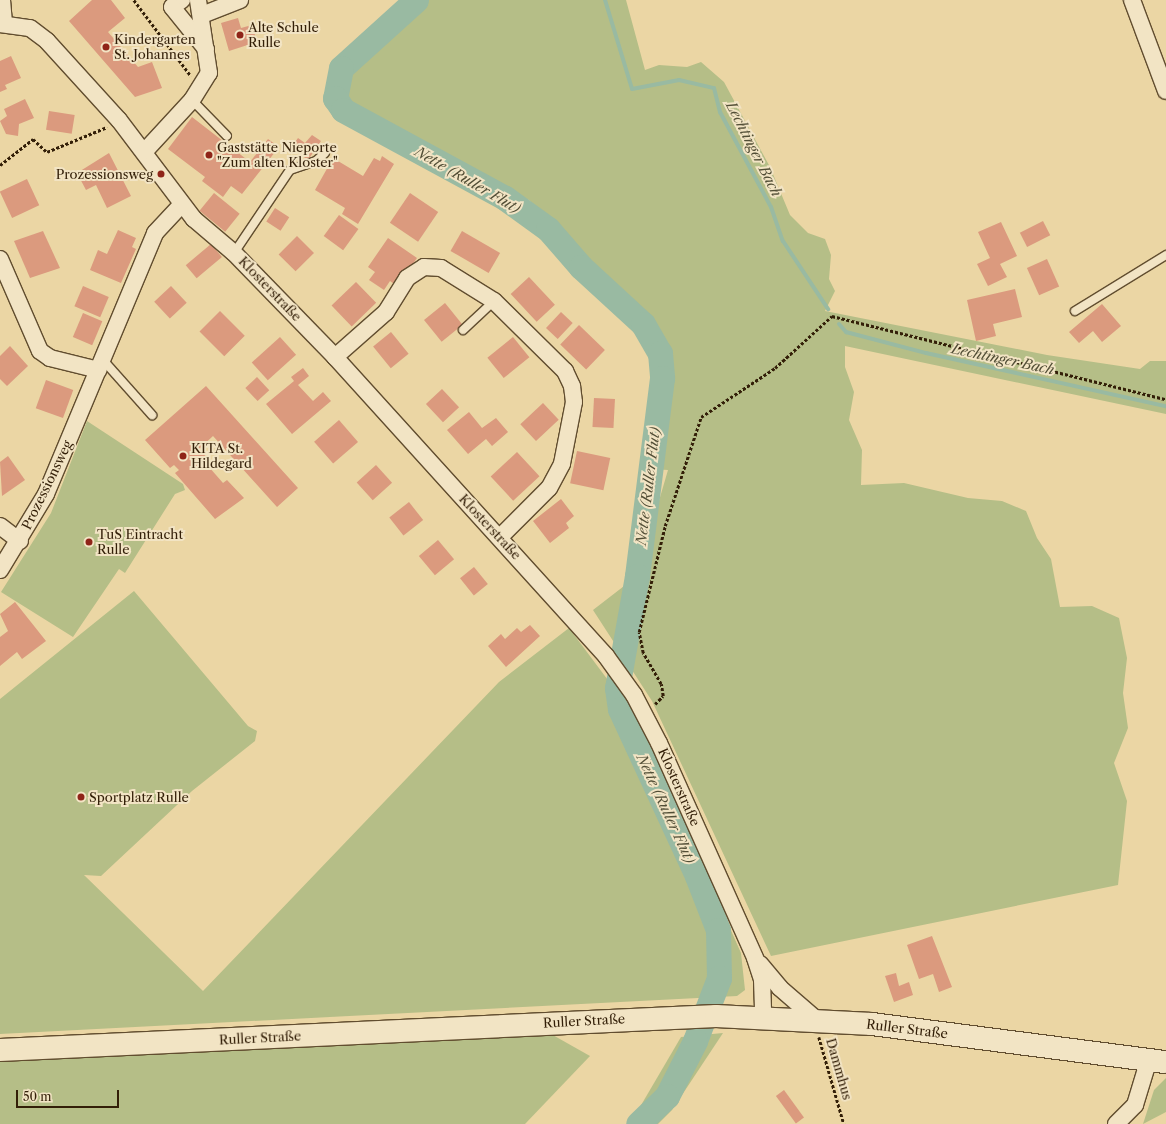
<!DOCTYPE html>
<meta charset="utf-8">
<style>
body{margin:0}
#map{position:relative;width:1166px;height:1124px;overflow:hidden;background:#ebd6a4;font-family:"Libre Caslon Text",serif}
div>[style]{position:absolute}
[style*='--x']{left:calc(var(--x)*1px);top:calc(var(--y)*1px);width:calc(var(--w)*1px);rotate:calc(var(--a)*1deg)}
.green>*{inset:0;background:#b5be87}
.stream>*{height:4px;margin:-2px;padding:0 2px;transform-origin:2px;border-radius:2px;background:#99baa2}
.river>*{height:25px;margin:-12.5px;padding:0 12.5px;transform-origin:12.5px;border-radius:12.5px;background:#99baa2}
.building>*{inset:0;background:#db9a7e;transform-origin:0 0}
.path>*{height:2.5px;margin-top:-1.25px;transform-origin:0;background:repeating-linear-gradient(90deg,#331f08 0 3px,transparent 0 5px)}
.roads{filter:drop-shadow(1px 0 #614d2f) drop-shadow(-1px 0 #614d2f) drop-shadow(0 1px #614d2f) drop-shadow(0 -1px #614d2f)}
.service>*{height:8px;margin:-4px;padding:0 4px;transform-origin:4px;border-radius:4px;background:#f2e4c4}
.minor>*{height:16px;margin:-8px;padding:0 8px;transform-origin:8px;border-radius:8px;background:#f2e4c4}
.secondary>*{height:22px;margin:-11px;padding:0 11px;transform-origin:11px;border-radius:11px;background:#f2e4c4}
.dots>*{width:11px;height:11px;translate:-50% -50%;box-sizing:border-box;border:2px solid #f2e4c4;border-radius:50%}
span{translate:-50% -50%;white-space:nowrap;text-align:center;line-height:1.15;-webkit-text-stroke:4px #f2e4c4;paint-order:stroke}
.poi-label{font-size:13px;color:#331f08}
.left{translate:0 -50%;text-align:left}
.right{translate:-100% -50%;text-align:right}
.street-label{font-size:13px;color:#331f08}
.water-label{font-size:14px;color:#524e36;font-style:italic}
.scale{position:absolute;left:16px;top:1090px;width:103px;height:18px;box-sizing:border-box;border:2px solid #331f08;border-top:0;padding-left:5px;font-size:12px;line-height:14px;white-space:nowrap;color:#331f08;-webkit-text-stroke:3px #f2e4c4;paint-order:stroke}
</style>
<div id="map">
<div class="green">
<div style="clip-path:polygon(416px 0,626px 0,645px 70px,659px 65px,687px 67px,701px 62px,724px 82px,770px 167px,790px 215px,808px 233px,825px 239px,831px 255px,829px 279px,835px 291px,825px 311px,1047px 355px,1140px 369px,1150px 361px,1166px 361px,1166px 414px,845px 346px,845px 367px,854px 392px,849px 420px,862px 450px,861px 485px,904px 483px,968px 498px,1002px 501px,1026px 511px,1037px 538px,1051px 559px,1060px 607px,1092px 606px,1119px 618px,1127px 658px,1123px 693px,1128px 728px,1114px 763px,1127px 801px,1118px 885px,771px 956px,652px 701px,593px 610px,637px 576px,668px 470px,650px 469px,662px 378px,660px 353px,643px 324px,581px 267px,548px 217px,529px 200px,429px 157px,357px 119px,343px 110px,335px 98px,336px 81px,350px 58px)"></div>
<div style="clip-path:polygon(87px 421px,183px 484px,185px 490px,175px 494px,125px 573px,119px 569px,73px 637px,1px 592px,51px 513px)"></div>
<div style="clip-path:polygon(134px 591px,248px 726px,257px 731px,255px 741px,192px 791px,101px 876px,84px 875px,203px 991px,499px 682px,569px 628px,637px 719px,741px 953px,745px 990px,737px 996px,0 1034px,0 699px)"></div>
<div style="clip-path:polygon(723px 1033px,672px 1110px,658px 1124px,630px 1124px,681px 1037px)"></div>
<div style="clip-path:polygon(551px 1034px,590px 1056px,525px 1124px,0 1124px,0 1060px)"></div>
<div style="clip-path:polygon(1166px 1078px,1166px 1112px,1143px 1124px,1154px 1090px)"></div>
</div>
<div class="stream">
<div style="--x:605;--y:0;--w:93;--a:73.1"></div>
<div style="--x:632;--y:89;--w:48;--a:-10.8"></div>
<div style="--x:679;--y:80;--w:36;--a:13"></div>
<div style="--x:714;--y:88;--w:25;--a:76"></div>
<div style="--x:720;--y:112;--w:108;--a:61.8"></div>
<div style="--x:771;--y:207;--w:36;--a:71"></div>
<div style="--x:783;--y:241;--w:82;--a:56.5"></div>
<div style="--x:839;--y:324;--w:11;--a:49"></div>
<div style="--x:846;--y:332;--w:83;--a:14.7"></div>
<div style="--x:926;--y:353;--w:246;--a:12.5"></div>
</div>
<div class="river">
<div style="--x:416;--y:0;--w:101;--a:137.8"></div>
<div style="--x:341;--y:68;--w:31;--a:101"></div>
<div style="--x:335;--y:98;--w:14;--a:56"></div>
<div style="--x:343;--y:110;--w:184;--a:28.5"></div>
<div style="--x:505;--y:198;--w:53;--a:35.8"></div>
<div style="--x:548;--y:229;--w:50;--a:49"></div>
<div style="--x:581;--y:267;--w:84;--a:42.6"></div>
<div style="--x:643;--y:324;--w:34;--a:60"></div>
<div style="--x:660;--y:353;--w:25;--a:85"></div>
<div style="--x:662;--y:378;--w:200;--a:97.2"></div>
<div style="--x:637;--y:576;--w:114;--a:100.1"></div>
<div style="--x:617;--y:688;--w:21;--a:82"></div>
<div style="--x:620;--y:709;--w:184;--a:65.2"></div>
<div style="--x:697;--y:876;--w:58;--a:68.7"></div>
<div style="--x:718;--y:930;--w:48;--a:88.8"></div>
<div style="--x:719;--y:978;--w:67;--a:110.9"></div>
<div style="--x:695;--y:1041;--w:62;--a:117"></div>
<div style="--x:667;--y:1096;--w:40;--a:136"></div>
</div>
<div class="building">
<div style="clip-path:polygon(92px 0,111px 0,125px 18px,108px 32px,138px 67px,152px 62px,162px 88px,135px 97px,69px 21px)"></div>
<div style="clip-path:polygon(238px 18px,241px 28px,252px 25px,257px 42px,229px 51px,221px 23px)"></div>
<div style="clip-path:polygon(11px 56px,21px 78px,5px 85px,7px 89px,0 92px,0 61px)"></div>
<div style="clip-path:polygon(25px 99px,34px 118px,19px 124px,18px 136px,6px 134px,0 121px,7px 116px,4px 109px)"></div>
<div style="left:49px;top:111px;width:26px;height:19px;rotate:9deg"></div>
<div style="clip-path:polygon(192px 117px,250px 162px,268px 139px,279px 147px,242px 194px,231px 186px,223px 197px,202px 181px,205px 177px,168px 149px)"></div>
<div style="clip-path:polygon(312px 135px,321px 141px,308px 160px,291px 148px,298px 138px,305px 143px)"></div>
<div style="clip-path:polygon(109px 153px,131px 196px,107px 208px,96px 185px,86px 190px,77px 173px)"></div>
<div style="clip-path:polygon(382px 156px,394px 164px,358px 224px,342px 214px,345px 208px,315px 190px,333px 158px,363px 176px,374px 158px,380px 161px)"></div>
<div style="left:27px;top:179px;width:29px;height:30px;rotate:65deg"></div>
<div style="left:214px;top:193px;width:33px;height:23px;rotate:39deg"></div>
<div style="left:410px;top:193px;width:34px;height:36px;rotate:34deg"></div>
<div style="left:275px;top:208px;width:17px;height:16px;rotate:33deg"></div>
<div style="left:339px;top:215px;width:24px;height:26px;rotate:36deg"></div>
<div style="left:1043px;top:221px;width:16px;height:26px;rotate:63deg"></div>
<div style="clip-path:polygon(1001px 222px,1017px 256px,1000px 264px,1007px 277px,988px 286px,977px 264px,990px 258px,978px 232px)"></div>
<div style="clip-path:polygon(118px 230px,136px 238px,132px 247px,136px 249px,121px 283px,90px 270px,98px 250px,107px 254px)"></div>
<div style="clip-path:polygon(43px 231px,60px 268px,30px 278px,14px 241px)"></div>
<div style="left:462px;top:231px;width:44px;height:23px;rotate:30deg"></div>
<div style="left:297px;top:236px;width:24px;height:26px;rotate:45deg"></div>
<div style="clip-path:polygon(388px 238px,417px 258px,397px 286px,390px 281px,384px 290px,369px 280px,375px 272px,368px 267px)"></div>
<div style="left:211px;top:244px;width:17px;height:33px;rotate:50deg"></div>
<div style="left:1047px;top:259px;width:30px;height:22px;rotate:66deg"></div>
<div style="left:529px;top:277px;width:38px;height:25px;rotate:47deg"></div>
<div style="left:356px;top:282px;width:29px;height:34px;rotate:46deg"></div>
<div style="left:83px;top:286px;width:28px;height:22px;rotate:23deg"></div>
<div style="left:171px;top:286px;width:23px;height:23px;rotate:47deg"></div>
<div style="clip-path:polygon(1015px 289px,1022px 317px,993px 324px,996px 336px,976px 341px,967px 300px)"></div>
<div style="left:445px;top:303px;width:28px;height:27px;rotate:51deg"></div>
<div style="clip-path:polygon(1102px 304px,1121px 326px,1102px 342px,1093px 331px,1079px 343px,1069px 332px)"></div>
<div style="left:220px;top:311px;width:35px;height:29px;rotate:45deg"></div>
<div style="left:561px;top:312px;width:16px;height:22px;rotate:43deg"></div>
<div style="left:83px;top:313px;width:21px;height:26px;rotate:23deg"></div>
<div style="left:579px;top:325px;width:36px;height:27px;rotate:44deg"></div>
<div style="left:391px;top:332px;width:28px;height:23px;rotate:51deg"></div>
<div style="left:280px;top:337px;width:24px;height:38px;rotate:48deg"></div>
<div style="left:513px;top:337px;width:26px;height:33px;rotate:51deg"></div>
<div style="clip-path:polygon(10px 346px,28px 366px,7px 386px,0 379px,0 356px)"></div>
<div style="clip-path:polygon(303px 368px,309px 376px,298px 385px,313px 401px,323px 392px,331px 401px,292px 434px,266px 404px,294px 381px,291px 377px)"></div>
<div style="left:257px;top:377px;width:18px;height:16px;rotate:47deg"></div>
<div style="left:46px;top:380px;width:29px;height:30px;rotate:20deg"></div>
<div style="clip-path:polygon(206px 386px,298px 488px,277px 507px,213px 436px,199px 449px,213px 464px,209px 467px,223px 483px,227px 480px,244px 498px,215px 519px,175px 473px,179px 470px,174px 465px,170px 468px,145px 440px)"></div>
<div style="left:442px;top:389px;width:25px;height:22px;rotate:47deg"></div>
<div style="left:594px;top:398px;width:21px;height:29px;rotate:3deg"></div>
<div style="left:543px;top:403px;width:23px;height:31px;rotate:47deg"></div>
<div style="clip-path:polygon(469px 412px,482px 428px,496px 418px,508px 432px,492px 446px,486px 439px,468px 454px,447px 430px)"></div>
<div style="left:339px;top:420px;width:29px;height:33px;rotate:49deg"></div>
<div style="left:577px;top:451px;width:34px;height:33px;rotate:12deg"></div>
<div style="left:517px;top:452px;width:33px;height:36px;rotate:47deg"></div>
<div style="clip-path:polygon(8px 456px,25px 480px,2px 496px,0 462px)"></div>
<div style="left:376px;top:465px;width:24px;height:26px;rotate:48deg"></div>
<div style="clip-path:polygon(561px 499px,574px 516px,566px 523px,569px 528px,550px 543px,533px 521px)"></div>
<div style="left:409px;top:502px;width:23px;height:25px;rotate:52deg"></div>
<div style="left:438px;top:540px;width:25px;height:25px;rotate:50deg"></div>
<div style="left:474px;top:567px;width:22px;height:18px;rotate:51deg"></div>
<div style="clip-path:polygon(15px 602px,46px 641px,22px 659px,17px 652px,0 666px,0 637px,8px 631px,0 614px)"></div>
<div style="clip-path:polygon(530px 625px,540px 636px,506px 667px,488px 646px,501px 634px,505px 639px,517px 628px,521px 632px)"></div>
<div style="clip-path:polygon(932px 936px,952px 987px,939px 992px,933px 974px,919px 979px,907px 945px)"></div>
<div style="clip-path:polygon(896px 973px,899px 986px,909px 982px,913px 995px,894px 1002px,885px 976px)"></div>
<div style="left:784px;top:1090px;width:34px;height:10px;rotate:54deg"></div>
</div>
<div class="path">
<div style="--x:134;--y:0;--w:95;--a:53.1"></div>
<div style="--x:0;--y:165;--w:42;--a:-38.2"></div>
<div style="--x:33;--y:139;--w:19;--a:43"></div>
<div style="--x:47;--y:152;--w:65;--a:-22.6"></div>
<div style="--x:655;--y:704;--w:11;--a:-45"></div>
<div style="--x:663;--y:696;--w:12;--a:-99"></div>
<div style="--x:661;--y:684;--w:36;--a:-120"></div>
<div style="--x:643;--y:653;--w:21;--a:-101"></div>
<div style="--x:639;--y:632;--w:109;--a:-76.2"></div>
<div style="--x:665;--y:526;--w:115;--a:-71.7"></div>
<div style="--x:701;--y:417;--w:89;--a:-33.5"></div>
<div style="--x:775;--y:368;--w:77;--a:-42.4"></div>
<div style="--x:832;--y:316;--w:344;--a:14"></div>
<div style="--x:819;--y:1037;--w:91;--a:74"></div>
</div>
<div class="roads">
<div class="service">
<div style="--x:192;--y:100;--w:50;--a:45.8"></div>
<div style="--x:234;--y:253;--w:100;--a:-56"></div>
<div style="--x:290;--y:170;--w:28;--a:-19"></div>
<div style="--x:316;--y:161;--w:12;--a:-42"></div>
<div style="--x:1075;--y:311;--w:107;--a:-31.6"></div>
<div style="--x:463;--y:330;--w:42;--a:-43.1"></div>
<div style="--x:103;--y:360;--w:74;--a:48.3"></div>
</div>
<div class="minor">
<div style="--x:2;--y:0;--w:23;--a:85"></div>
<div style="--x:182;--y:0;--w:12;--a:145"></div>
<div style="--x:172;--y:7;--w:54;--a:51"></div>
<div style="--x:1132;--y:0;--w:97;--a:69.5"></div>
<div style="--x:202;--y:15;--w:41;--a:-21.5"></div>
<div style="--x:0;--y:24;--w:30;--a:8"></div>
<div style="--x:30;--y:28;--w:21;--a:37"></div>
<div style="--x:47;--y:41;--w:107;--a:47.7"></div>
<div style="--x:119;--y:120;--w:124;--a:52.9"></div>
<div style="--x:194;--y:219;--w:52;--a:40.4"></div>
<div style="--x:234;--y:253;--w:145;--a:45.8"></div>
<div style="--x:335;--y:357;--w:404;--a:47.8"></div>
<div style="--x:606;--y:656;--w:48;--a:54.3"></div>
<div style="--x:634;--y:695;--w:54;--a:62.5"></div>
<div style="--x:659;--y:743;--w:235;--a:65.9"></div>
<div style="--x:755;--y:958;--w:23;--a:72"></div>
<div style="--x:762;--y:980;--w:37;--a:88"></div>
<div style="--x:145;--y:151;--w:69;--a:-47.3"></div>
<div style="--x:192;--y:100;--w:32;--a:-58"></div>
<div style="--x:209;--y:73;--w:74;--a:-98.6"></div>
<div style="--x:0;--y:259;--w:100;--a:66.5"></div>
<div style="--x:40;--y:351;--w:12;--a:35"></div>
<div style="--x:50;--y:358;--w:50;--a:13.8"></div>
<div style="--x:335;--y:357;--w:68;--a:-41.4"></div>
<div style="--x:386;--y:312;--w:40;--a:-58"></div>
<div style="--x:407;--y:278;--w:20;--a:-33"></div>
<div style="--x:424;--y:267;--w:17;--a:3"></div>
<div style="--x:441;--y:268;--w:62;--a:31.9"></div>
<div style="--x:494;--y:301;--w:100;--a:44.6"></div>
<div style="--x:565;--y:371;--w:17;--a:65"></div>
<div style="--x:572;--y:386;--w:16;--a:83"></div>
<div style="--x:574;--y:402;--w:63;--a:101"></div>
<div style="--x:562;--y:464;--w:27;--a:118"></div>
<div style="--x:549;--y:488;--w:69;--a:135"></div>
<div style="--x:0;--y:526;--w:25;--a:37"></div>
<div style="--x:0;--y:570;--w:89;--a:-58.8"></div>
<div style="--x:46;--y:494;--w:283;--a:-67.3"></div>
<div style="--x:155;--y:233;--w:38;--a:-47"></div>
<div style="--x:760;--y:964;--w:31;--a:50"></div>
<div style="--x:780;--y:988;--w:49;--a:40.9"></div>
<div style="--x:1116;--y:1124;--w:27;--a:-45"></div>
<div style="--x:1135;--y:1105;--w:48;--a:-73.1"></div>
</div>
<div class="secondary">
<div style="--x:0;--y:1050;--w:717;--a:-2.72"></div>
<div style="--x:716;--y:1016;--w:156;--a:2.9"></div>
<div style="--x:872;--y:1024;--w:296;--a:7.4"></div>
</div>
</div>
<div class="dots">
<div style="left:240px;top:35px;background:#8f2418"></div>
<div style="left:106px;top:47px;background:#8f2418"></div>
<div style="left:209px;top:155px;background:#8f2418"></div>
<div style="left:161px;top:174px;background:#8f2418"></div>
<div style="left:183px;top:456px;background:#8f2418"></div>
<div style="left:89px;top:542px;background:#8f2418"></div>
<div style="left:81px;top:797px;background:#8f2418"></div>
</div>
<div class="poi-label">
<span class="left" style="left:248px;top:35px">Alte Schule<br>Rulle</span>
<span class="left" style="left:114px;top:47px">Kindergarten<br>St. Johannes</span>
<span class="left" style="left:217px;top:155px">Gaststätte Nieporte<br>"Zum alten Kloster"</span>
<span class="right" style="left:153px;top:174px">Prozessionsweg</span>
<span class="left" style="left:191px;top:456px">KITA St.<br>Hildegard</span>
<span class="left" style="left:97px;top:542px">TuS Eintracht<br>Rulle</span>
<span class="left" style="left:89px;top:797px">Sportplatz Rulle</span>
</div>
<div class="street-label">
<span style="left:270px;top:289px;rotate:46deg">Klosterstraße</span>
<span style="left:47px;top:485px;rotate:-64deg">Prozessionsweg</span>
<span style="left:490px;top:527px;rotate:47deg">Klosterstraße</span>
<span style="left:679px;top:787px;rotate:66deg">Klosterstraße</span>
<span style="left:584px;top:1021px;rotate:-3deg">Ruller Straße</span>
<span style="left:907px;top:1029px;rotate:7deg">Ruller Straße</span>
<span style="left:260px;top:1038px;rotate:-3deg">Ruller Straße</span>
<span style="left:839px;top:1069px;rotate:74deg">Dammhus</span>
</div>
<div class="water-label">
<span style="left:754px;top:149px;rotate:63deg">Lechtinger Bach</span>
<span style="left:468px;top:180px;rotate:30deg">Nette (Ruller Flut)</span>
<span style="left:1003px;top:359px;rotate:12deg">Lechtinger Bach</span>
<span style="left:648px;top:486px;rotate:-83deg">Nette (Ruller Flut)</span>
<span style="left:666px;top:809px;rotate:65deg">Nette (Ruller Flut)</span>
</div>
<div class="scale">50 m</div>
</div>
